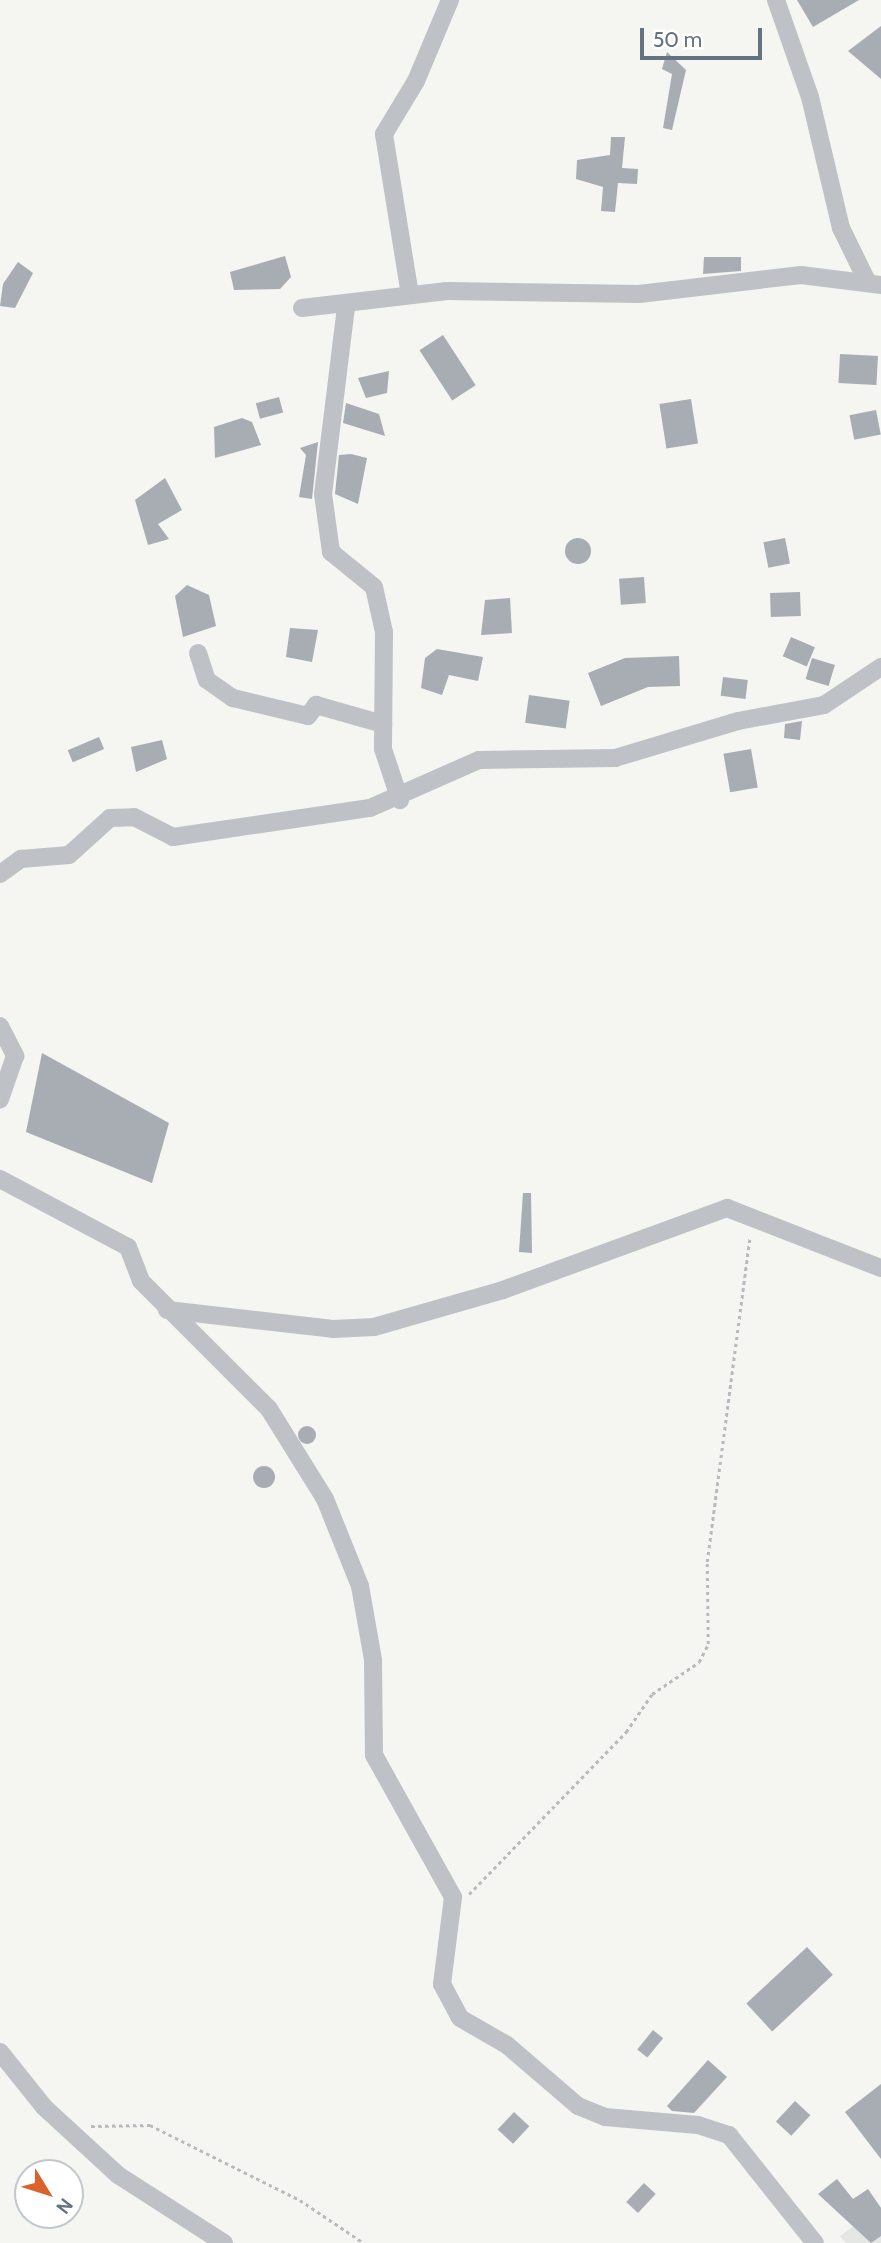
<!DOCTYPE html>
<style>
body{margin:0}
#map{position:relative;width:881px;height:2243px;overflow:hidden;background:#f5f5f1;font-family:Cabin,sans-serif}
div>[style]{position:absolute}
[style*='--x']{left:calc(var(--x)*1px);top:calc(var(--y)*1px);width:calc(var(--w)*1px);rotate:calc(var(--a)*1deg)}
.built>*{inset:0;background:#e5e7e5}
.building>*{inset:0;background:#a7adb3;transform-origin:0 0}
.round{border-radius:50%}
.path>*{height:2.5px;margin-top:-1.25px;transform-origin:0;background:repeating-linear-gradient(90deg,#b8babd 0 3.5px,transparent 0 7px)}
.street>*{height:18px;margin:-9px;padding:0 9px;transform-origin:9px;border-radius:9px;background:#bec1c5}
span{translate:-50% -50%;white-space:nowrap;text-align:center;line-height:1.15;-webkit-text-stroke:7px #fff;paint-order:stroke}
.north{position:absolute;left:14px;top:2159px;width:70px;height:70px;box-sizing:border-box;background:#fff;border:2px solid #c1c7cd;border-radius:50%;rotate:128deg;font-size:19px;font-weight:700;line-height:28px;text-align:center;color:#657381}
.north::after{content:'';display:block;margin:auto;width:24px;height:32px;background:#d9622d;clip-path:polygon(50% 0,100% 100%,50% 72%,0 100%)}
.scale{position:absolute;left:640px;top:28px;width:122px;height:32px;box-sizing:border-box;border:4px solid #657381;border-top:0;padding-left:9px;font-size:21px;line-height:24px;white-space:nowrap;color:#657381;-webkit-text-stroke:5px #fff;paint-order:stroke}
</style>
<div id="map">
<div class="built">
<div style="clip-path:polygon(881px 2206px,881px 2243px,846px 2243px,840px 2236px)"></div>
</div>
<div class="building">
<div style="clip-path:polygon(797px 0,859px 0,813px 27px)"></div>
<div style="clip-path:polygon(881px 26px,881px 79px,848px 51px)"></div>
<div style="clip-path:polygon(667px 52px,686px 70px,672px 130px,663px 128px,672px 74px,662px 69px)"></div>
<div style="clip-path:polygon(611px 137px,625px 137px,622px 168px,638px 169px,637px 184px,618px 183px,615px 212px,601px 211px,603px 187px,576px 179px,577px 160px,610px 155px)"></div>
<div style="clip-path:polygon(285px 256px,291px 277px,280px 289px,234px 290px,230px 272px)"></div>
<div style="clip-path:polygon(704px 257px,741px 257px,741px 271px,703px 274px)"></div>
<div style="clip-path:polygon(18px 262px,33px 273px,15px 308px,0 306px,3px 284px)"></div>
<div style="left:443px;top:335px;width:60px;height:28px;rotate:57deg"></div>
<div style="left:840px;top:354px;width:38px;height:29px;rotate:3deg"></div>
<div style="clip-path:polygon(389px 371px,387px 393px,366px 398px,358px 378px)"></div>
<div style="left:279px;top:397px;width:16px;height:24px;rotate:75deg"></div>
<div style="left:691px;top:399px;width:45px;height:32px;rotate:81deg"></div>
<div style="clip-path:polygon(346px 403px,379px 414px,385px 436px,343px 423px)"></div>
<div style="left:876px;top:410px;width:25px;height:27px;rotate:79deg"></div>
<div style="clip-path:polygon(242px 418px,252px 422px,261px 445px,215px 458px,214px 427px)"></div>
<div style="clip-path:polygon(318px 442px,312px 499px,299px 497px,306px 455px,300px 448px)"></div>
<div style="clip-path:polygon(351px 454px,367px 458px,358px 504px,335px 494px,339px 455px)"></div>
<div style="clip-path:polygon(165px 478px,182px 510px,158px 524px,169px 539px,148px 545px,135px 500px)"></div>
<div style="left:785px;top:538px;width:26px;height:22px;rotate:79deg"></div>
<div class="round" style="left:565px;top:538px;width:26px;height:26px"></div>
<div style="left:644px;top:577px;width:26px;height:25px;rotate:86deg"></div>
<div style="clip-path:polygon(187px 585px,209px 595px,216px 626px,183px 637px,175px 596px)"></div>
<div style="left:800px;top:592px;width:24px;height:30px;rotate:88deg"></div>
<div style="clip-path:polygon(510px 598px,512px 633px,481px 635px,485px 600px)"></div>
<div style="clip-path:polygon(290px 628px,318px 630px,312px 662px,286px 657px)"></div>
<div style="left:791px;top:637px;width:26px;height:21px;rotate:23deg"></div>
<div style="clip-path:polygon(437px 649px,483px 657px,478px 681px,449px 675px,442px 695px,421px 688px,425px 658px)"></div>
<div style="clip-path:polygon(679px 656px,680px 686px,648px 687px,601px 706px,588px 673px,625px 658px)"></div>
<div style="left:812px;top:658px;width:24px;height:22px;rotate:17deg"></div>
<div style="left:723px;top:677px;width:25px;height:19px;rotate:7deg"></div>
<div style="left:529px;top:695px;width:41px;height:28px;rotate:8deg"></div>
<div style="clip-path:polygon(802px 721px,800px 740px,784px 738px,785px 724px)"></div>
<div style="left:99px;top:737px;width:13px;height:34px;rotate:67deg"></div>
<div style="clip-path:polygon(162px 740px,167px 759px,136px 772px,131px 747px)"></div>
<div style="left:751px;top:749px;width:39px;height:28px;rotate:80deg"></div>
<div style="clip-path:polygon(42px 1053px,169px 1123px,152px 1183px,26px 1132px)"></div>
<div style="clip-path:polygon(523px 1193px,531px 1193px,532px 1253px,519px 1252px)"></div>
<div class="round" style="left:298px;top:1426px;width:18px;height:18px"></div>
<div class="round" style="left:253px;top:1466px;width:22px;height:22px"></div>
<div style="left:807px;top:1947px;width:38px;height:83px;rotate:47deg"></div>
<div style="left:653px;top:2030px;width:13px;height:25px;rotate:39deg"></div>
<div style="clip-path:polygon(708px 2060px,727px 2077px,694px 2113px,672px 2111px,667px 2106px)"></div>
<div style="clip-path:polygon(881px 2084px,881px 2159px,845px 2112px)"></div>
<div style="left:795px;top:2101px;width:21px;height:28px;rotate:43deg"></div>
<div style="left:514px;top:2112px;width:21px;height:24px;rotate:43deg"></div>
<div style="clip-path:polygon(837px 2179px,853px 2199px,868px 2189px,881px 2208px,881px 2236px,871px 2243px,818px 2194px)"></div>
<div style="left:644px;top:2183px;width:16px;height:26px;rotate:43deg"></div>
</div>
<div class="path">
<div style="--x:469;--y:1894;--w:226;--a:-45.9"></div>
<div style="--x:626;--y:1732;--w:46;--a:-55.6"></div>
<div style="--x:652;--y:1694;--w:57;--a:-34.2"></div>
<div style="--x:699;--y:1662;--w:20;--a:-63"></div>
<div style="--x:708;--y:1644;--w:82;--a:-90.7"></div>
<div style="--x:707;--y:1562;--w:329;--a:-82.5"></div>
<div style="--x:91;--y:2126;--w:59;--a:-1"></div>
<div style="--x:150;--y:2125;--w:168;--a:26.6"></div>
<div style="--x:300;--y:2200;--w:77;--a:33.9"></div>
</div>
<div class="street">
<div style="--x:776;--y:0;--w:103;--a:70.7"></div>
<div style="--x:810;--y:97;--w:135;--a:76.7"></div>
<div style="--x:841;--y:228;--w:57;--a:63.9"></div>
<div style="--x:410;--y:295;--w:163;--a:-99.2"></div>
<div style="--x:384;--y:134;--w:62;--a:-58.9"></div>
<div style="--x:416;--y:81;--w:88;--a:-67.2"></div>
<div style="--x:346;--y:307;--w:188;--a:97"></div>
<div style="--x:323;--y:494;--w:59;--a:82.1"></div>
<div style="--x:331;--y:552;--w:55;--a:39.1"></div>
<div style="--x:374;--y:587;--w:46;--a:77.5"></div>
<div style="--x:384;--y:632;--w:117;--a:90.5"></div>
<div style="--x:383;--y:749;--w:54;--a:71.6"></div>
<div style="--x:302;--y:308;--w:146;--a:-6.7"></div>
<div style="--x:447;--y:291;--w:192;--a:0.9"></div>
<div style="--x:639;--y:294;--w:163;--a:-6.7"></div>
<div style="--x:801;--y:275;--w:81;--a:7.1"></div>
<div style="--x:198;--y:653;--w:28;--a:72"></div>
<div style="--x:207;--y:680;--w:32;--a:35"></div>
<div style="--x:233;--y:698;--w:77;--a:13.5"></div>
<div style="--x:308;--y:716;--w:14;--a:-54"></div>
<div style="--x:316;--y:705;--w:70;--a:15.8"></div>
<div style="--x:0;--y:874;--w:26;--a:-36"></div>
<div style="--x:21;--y:859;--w:48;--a:-4.8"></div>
<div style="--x:69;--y:855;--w:55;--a:-42.1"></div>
<div style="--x:110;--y:818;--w:24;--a:-2"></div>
<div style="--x:134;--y:817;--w:44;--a:27.1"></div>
<div style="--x:173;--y:837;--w:199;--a:-8.4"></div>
<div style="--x:370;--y:808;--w:119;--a:-23.8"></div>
<div style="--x:479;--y:760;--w:136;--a:-0.8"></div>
<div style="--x:615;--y:758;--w:128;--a:-16.7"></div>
<div style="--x:738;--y:721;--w:87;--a:-10.5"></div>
<div style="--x:824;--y:705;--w:69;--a:-33.7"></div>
<div style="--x:0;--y:1026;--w:34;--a:63"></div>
<div style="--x:15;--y:1056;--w:46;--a:109.2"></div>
<div style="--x:0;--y:1179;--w:145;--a:28"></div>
<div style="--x:128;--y:1247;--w:36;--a:69"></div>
<div style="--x:141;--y:1281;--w:181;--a:45"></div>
<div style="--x:269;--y:1409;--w:106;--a:58.1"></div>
<div style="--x:325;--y:1499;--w:94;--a:68.1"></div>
<div style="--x:360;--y:1586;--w:75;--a:80"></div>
<div style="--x:373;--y:1660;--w:95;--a:89.4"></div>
<div style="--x:374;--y:1755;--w:162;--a:60.9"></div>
<div style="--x:453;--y:1897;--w:88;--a:97.2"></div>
<div style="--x:442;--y:1984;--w:38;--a:62"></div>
<div style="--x:460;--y:2018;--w:54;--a:29.9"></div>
<div style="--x:507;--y:2045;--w:94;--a:40.7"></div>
<div style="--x:578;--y:2106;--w:29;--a:22"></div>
<div style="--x:605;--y:2117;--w:93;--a:4.9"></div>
<div style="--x:698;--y:2125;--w:33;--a:18"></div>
<div style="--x:729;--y:2135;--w:138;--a:51.5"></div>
<div style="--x:167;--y:1310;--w:167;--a:6.5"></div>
<div style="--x:333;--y:1329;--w:41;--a:-2.8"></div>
<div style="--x:374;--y:1327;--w:134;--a:-16"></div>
<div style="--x:503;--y:1290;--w:239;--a:-20.1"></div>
<div style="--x:727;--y:1208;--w:165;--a:21.3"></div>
<div style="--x:0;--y:2052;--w:70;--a:51.3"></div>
<div style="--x:44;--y:2107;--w:100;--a:42.6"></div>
<div style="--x:118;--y:2175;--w:126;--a:32.7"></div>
</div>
<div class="north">N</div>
<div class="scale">50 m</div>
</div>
